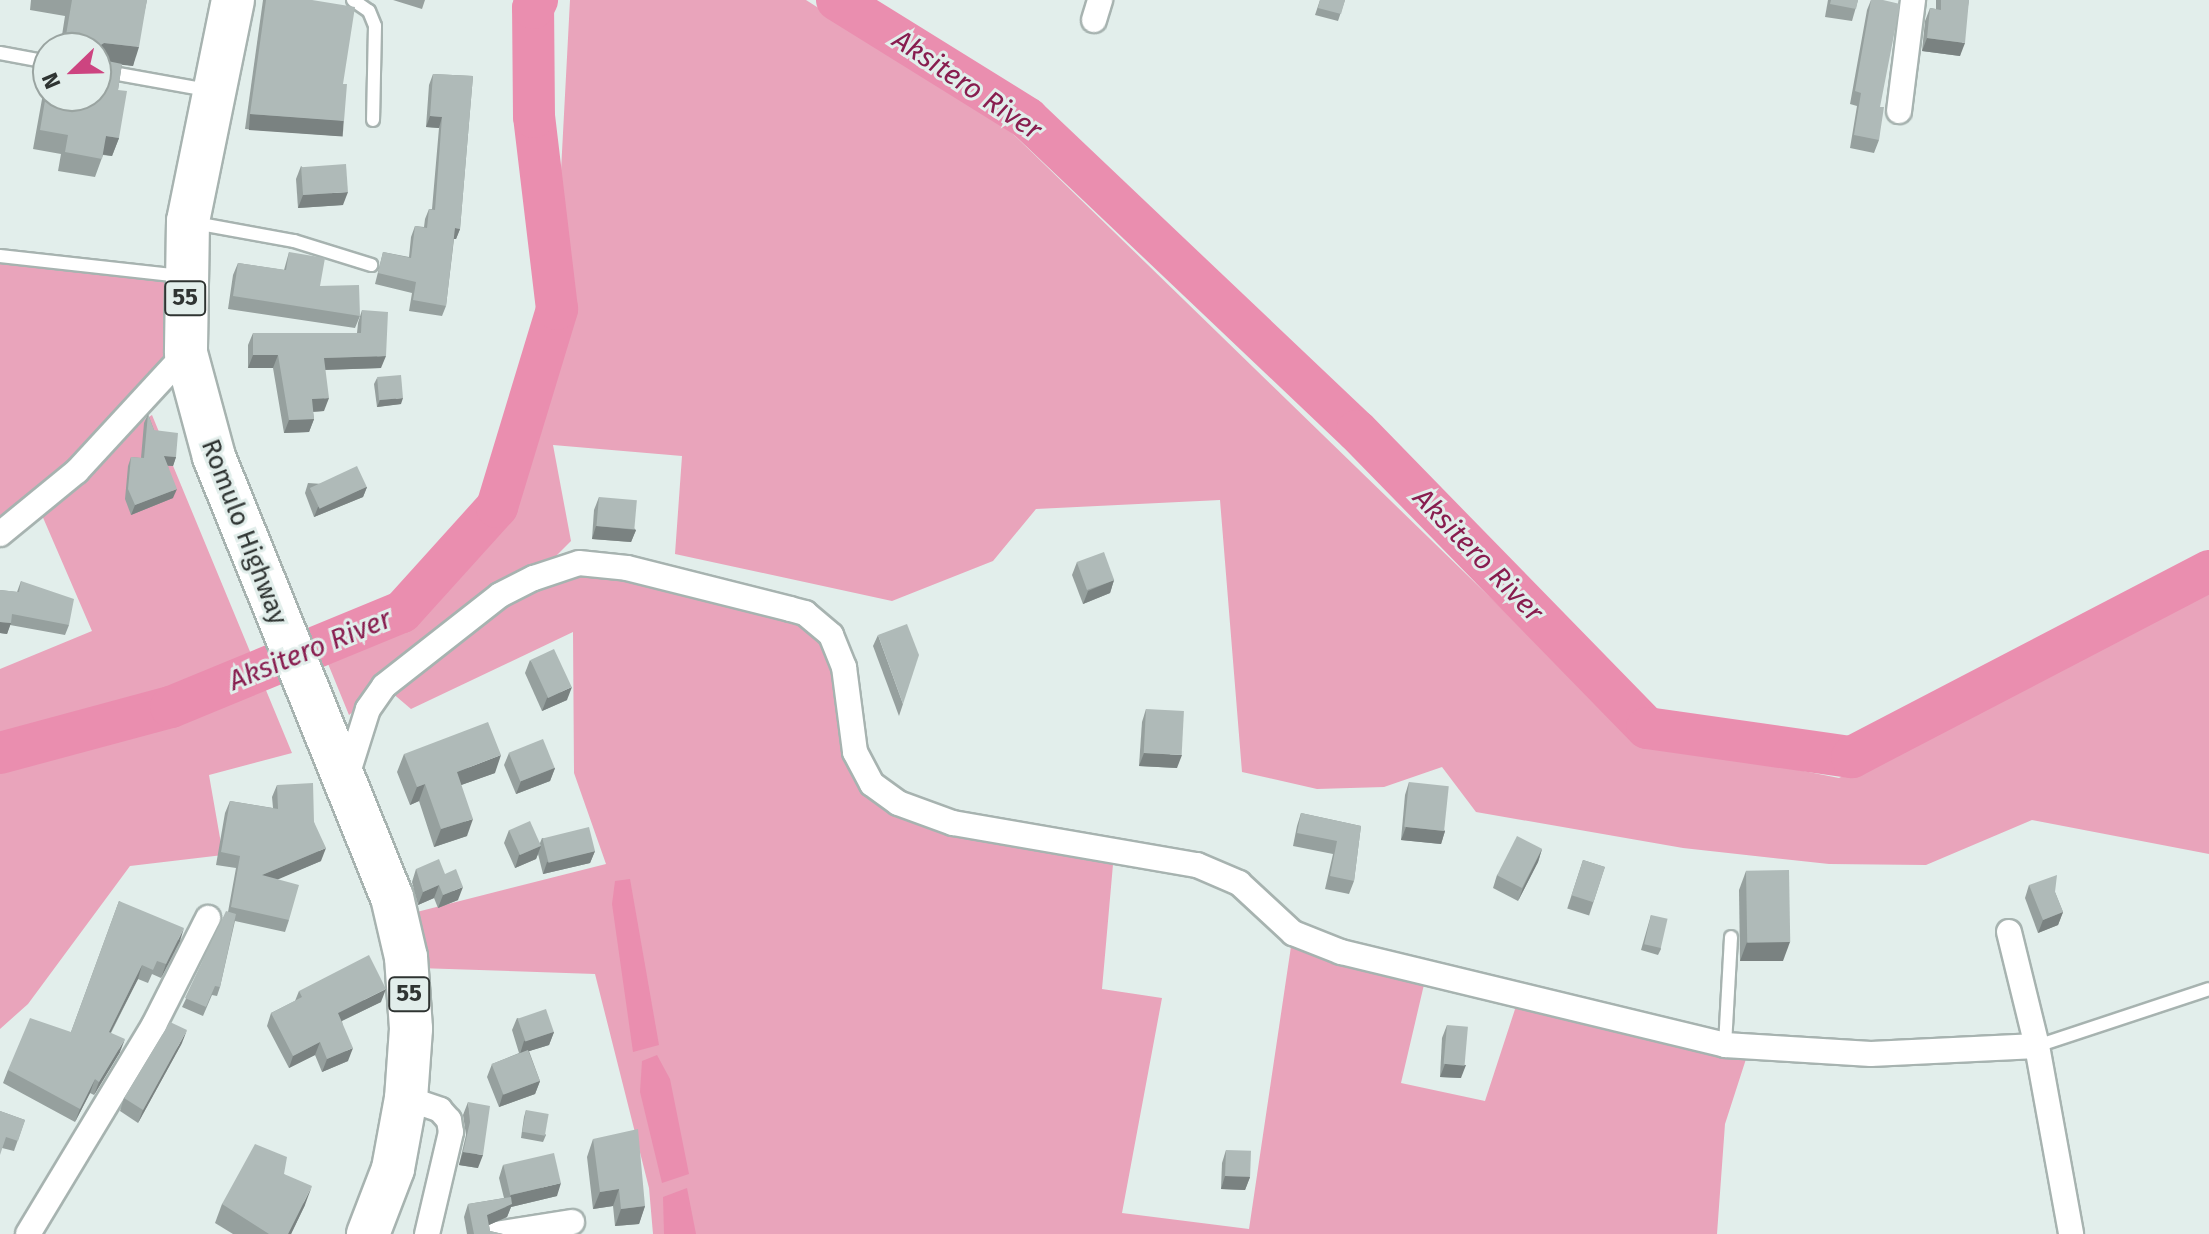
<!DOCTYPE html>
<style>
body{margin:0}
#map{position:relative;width:2209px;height:1234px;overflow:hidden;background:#e2eeeb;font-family:"Fira Sans",sans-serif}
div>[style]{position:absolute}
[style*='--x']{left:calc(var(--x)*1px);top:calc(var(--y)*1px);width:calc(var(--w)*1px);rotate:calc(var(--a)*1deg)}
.green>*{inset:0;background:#e9a4bb}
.water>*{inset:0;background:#ea8eaf}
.river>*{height:42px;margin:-21px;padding:0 21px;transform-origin:21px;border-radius:21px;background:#ea8eaf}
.roads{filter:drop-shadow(2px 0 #a7b3b0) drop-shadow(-2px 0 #a7b3b0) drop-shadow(0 2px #a7b3b0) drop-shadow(0 -2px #a7b3b0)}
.service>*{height:12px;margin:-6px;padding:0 6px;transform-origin:6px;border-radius:6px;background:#fff}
.minor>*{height:24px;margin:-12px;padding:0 12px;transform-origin:12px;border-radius:12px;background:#fff}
.trunk>*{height:42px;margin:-21px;padding:0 21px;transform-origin:21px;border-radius:21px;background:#fff}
.wall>*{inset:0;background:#96a09e;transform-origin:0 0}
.shaded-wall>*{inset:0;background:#7a8281;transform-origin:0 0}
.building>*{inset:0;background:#afbab8;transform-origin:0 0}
span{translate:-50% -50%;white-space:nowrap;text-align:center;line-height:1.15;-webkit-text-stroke:6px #e2eeeb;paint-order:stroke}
.shield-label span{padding:2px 6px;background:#e2eeeb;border:2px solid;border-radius:6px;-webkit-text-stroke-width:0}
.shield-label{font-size:24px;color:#2f3432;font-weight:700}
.street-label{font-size:26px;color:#2f3432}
.water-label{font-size:28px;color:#881d4f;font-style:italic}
.north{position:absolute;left:32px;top:32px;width:80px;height:80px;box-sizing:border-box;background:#e2eeeb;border:2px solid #9aa4a1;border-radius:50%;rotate:247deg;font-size:22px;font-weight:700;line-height:32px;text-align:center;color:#2f3432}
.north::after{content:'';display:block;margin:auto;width:28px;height:36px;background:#cd4480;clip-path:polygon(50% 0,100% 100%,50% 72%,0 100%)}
</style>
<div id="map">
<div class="green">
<div style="clip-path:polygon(570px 0,806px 0,1008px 129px,1635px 738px,1839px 778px,2209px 590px,2209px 854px,2032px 820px,1926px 865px,1829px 864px,1683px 848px,1476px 812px,1442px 767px,1384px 787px,1317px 789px,1242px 772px,1220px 500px,1036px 509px,993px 561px,892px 601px,675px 554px,682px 456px,553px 445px,571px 541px,536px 576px,579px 563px,825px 630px,855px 752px,898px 803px,1114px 853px,1102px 989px,1162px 998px,1122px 1213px,1249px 1229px,1293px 933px,1426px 976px,1401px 1083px,1485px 1101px,1519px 997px,1766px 1049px,1746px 1059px,1725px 1124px,1717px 1234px,653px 1234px,649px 1188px,595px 974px,418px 968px,405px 915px,606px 864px,574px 773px,573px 632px,411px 709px,384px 686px,349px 715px,324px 654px,402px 612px,497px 507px,553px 323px)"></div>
<div style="clip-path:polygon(0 256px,164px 274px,165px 377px,105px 444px,152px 415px,292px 753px,209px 775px,223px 855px,130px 866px,28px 1004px,0 1029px,0 669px,92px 631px,38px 506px,0 531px)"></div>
</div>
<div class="water">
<div style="clip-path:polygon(630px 879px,659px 1045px,633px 1052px,612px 904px,615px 881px)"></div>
<div style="clip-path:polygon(657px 1055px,670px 1079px,689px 1174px,662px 1183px,640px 1092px,642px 1061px)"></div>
<div style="clip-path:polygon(687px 1188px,696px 1234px,664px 1234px,663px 1197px)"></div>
</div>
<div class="river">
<div style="--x:837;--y:0;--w:224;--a:31.8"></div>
<div style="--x:1027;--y:118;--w:455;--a:43.5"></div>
<div style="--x:1357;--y:431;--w:415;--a:45.7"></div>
<div style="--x:1647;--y:728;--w:207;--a:8.1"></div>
<div style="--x:1852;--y:757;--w:403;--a:-27.5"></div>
<div style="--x:0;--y:753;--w:177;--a:-15.1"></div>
<div style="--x:171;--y:707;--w:250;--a:-22.4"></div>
<div style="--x:402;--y:612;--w:142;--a:-47.9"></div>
<div style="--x:497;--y:507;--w:207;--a:-73.1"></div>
<div style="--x:557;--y:309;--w:193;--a:-96.8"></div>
<div style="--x:534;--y:117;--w:109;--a:-90.5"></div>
<div style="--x:533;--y:8;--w:9;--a:-63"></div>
</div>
<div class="roads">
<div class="service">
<div style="--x:353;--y:0;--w:19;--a:35"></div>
<div style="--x:369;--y:11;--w:16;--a:68"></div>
<div style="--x:375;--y:26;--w:94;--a:91.2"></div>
<div style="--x:0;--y:53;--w:49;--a:10.6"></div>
<div style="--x:96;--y:70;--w:113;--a:10.2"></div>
<div style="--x:195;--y:223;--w:101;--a:10.3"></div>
<div style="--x:294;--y:241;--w:81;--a:17.3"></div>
<div style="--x:0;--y:256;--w:182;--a:6.3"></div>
<div style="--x:1725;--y:1045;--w:108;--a:-86.8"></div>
<div style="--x:2037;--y:1046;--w:181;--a:-18.3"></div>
</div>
<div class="minor">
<div style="--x:1094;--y:20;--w:21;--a:-73"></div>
<div style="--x:1899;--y:111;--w:112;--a:-82.8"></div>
<div style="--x:0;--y:534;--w:99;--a:-39.3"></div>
<div style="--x:77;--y:471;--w:161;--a:-47.3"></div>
<div style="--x:346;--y:779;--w:73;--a:-72.6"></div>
<div style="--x:368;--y:709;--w:28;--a:-55"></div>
<div style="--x:384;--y:686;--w:147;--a:-38.1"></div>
<div style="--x:500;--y:595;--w:38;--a:-27"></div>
<div style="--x:534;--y:578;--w:47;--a:-18.4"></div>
<div style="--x:579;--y:563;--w:48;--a:5.9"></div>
<div style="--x:627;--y:568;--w:168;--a:14.1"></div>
<div style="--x:790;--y:609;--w:16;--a:15"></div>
<div style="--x:805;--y:613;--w:34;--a:40"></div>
<div style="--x:831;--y:635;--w:35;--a:68"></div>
<div style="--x:844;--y:667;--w:86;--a:82.6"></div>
<div style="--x:855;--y:752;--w:36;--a:62"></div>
<div style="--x:872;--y:784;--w:32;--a:36"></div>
<div style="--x:898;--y:803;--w:59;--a:20"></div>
<div style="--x:953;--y:823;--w:248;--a:9.8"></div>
<div style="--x:1197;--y:865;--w:46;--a:23.2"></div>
<div style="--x:1239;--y:883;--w:74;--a:42.8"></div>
<div style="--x:1293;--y:933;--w:52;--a:21.6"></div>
<div style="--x:1341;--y:952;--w:395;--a:13.6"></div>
<div style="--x:1725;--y:1045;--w:146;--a:3.5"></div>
<div style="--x:1871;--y:1054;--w:166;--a:-2.8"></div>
<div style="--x:2037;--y:1046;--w:191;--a:79.7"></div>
<div style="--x:2009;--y:932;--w:117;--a:76.2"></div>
<div style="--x:406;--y:1098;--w:36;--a:19"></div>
<div style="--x:440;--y:1110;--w:13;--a:48"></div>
<div style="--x:449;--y:1120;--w:12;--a:81"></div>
<div style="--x:451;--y:1132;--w:105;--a:103.2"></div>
<div style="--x:28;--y:1234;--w:244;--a:-58.9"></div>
<div style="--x:154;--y:1025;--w:120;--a:-63.2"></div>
<div style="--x:496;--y:1234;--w:77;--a:-9"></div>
</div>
<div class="trunk">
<div style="--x:233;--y:0;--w:226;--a:101.5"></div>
<div style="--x:188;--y:221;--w:132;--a:90.9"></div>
<div style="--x:186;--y:353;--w:108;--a:74.9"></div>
<div style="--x:214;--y:457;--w:475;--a:68"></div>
<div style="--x:392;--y:897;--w:62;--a:76.9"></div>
<div style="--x:406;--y:957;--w:72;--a:86"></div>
<div style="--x:411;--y:1029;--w:69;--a:94.1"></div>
<div style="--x:406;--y:1098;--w:72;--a:100.4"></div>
<div style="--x:393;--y:1169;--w:70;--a:111"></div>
</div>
</div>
<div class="wall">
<div style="clip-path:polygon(31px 0,147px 0,133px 66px,122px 64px,118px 90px,119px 138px,112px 156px,103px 155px,95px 177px,58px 171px,61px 154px,33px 149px,44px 88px,48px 76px,48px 96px,96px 96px,96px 48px,60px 48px,65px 16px,30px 10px)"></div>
<div style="clip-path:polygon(263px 0,312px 0,343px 84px,339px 136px,245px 129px)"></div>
<div style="clip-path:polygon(393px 0,425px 0,422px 9px)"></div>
<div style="clip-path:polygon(1320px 0,1345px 0,1338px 21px,1315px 15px)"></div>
<div style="clip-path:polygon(1828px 0,1858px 0,1852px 21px,1825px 17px)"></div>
<div style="clip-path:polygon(1871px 0,1880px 107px,1879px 140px,1874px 153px,1850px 148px,1857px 106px,1850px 104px,1867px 10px)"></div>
<div style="clip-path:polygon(1936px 0,1969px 0,1960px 56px,1922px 51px,1925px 21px,1930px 8px,1936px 9px)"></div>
<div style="clip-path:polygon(433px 74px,473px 76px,460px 229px,456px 239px,454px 239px,446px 306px,442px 316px,409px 311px,412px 293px,375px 284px,383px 252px,409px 257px,411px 237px,415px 226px,424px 227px,425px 219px,429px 209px,432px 209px,439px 128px,426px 127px,429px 85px)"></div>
<div style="clip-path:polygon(301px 166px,343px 205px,298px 208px,296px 179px)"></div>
<div style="clip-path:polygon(289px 252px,320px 286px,360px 316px,355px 328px,228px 309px,233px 275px,238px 263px,284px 270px)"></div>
<div style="clip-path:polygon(362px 310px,381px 368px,325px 370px,324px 411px,313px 412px,314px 419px,309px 432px,284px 433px,273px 368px,248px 368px,248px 345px,253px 333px,357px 333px,358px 323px)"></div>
<div style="clip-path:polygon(377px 378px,401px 404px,377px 407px,374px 384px)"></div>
<div style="clip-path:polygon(148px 414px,154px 430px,176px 457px,173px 466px,168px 466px,173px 498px,131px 515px,125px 499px,128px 466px,131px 457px,141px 458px,144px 423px)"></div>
<div style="clip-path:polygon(308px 483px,367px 487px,363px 497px,314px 517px,305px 493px)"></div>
<div style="clip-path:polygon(599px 497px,636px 530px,631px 542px,592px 539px,594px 510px)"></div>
<div style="clip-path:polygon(1077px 562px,1114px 580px,1110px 593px,1083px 604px,1072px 575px)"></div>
<div style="clip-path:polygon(21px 581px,69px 625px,65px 635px,10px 625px,7px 634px,0 633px,0 590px,17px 592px)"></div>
<div style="clip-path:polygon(878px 635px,903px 704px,899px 716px,873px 646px)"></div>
<div style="clip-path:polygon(530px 660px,567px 700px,542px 711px,525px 673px)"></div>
<div style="clip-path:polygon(1146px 709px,1177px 768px,1139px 766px,1142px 722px)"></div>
<div style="clip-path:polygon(509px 753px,555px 768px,550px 781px,516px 794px,504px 765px)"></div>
<div style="clip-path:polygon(404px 754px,495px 773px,461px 785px,467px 836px,434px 847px,419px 801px,410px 805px,397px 772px)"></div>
<div style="clip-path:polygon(1409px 782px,1445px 831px,1441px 844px,1401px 840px,1405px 795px)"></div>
<div style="clip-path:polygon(277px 785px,314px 822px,321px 861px,277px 879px,289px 920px,285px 932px,235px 921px,220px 987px,217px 996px,212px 995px,203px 1016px,182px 1007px,228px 912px,236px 868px,216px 865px,225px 813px,230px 801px,273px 808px,272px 797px)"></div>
<div style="clip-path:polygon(1301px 813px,1361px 826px,1354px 881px,1349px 894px,1325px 889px,1333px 854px,1293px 846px,1297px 826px)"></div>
<div style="clip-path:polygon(509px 830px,540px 843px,542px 838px,595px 851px,590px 863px,543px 874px,538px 854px,536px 859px,515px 868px,504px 843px)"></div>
<div style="clip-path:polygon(1542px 849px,1538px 862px,1518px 901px,1493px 888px,1497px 875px)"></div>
<div style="left:1583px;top:860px;width:23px;height:51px;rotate:18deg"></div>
<div style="clip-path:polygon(416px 869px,445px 874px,458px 900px,438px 908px,434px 898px,418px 905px,412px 882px)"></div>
<div style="clip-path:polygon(1746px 871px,1783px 961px,1740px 961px,1739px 890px)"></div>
<div style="clip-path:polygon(2029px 885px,2055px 892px,2063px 912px,2058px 925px,2038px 933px,2025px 898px)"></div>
<div style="clip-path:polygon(119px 901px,180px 941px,161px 978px,152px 974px,148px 983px,138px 979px,111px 1033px,120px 1052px,94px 1095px,90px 1093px,75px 1122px,3px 1083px,8px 1070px,71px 1032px)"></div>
<div style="clip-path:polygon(1651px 915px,1661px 949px,1658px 955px,1641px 950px)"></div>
<div style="clip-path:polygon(299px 991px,381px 1002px,342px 1021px,348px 1061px,322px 1072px,315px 1055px,289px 1068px,267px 1026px,271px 1013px,295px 1001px)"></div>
<div style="clip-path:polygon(517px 1018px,554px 1032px,549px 1045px,529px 1051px,540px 1081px,535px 1094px,499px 1107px,487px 1077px,492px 1064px,519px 1053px,512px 1030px)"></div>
<div style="clip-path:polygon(1447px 1025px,1461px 1078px,1440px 1077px,1442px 1038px)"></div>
<div style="clip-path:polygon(182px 1043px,138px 1123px,120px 1111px,124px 1098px)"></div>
<div style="clip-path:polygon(468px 1102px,478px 1168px,459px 1165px,466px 1135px,463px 1115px)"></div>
<div style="clip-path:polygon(526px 1110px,546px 1135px,543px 1142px,521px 1138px,524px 1117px)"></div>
<div style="clip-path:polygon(0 1111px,25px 1120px,14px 1151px,2px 1148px)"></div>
<div style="clip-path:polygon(593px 1139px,645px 1206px,639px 1224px,615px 1226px,613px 1206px,593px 1209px,587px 1157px)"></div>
<div style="clip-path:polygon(1226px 1150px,1250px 1177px,1245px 1190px,1221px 1189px,1222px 1163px)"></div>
<div style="clip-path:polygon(503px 1165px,557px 1196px,511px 1207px,507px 1217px,489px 1225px,490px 1231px,503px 1234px,467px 1234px,464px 1217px,468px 1204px,504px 1198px,499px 1178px)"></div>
<div style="clip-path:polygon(284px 1174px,305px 1205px,291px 1234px,233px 1234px,215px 1223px,222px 1204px)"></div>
</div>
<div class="shaded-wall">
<div style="clip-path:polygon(1927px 38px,1965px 43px,1960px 56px,1922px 51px)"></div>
<div style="clip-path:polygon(104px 43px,139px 47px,133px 66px,96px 62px,96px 48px)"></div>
<div style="left:250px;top:114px;width:94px;height:16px;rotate:4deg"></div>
<div style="clip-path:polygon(430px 116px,442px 117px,439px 128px,426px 127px)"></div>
<div style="clip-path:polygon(106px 136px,119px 138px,112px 156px,100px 154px)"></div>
<div style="clip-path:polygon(348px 192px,343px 205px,298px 208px,303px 195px)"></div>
<div style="clip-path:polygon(455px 228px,460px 229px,456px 239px,451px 239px)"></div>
<div style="clip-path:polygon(253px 355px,278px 355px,273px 368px,248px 368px)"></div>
<div style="clip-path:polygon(386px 356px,381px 368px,320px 370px,324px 358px)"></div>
<div style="clip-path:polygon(329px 398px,324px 411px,308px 412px,312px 399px)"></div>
<div style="clip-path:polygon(403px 398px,401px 404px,377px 407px,380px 400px)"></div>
<div style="clip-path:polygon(314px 419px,309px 432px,284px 433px,289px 420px)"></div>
<div style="clip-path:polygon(164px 456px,176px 457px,173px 466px,161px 465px)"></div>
<div style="clip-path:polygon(367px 487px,363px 497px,314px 517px,318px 507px)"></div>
<div style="clip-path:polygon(177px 489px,173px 498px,131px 515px,135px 505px)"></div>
<div style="clip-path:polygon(596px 526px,636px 530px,631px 542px,592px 539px)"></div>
<div style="clip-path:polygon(1114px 580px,1110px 593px,1083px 604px,1088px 591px)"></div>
<div style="clip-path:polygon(0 622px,11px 623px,7px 634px,0 633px)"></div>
<div style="clip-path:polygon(572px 687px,567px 700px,542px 711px,547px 698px)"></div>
<div style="clip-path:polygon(1144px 753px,1182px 755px,1177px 768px,1139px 766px)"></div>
<div style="clip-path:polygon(501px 755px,495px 773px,450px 789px,457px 772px)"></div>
<div style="clip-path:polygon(555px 768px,550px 781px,516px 794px,521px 781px)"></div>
<div style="clip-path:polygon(425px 784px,419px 801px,410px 805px,417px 787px)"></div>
<div style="clip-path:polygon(473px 819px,467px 836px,434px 847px,441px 829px)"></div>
<div style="clip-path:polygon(1406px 827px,1445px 831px,1441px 844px,1401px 840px)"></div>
<div style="clip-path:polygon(541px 846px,536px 859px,515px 868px,519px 855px)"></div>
<div style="clip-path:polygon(326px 848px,321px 861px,258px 888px,262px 875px)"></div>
<div style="clip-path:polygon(1542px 849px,1538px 862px,1518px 901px,1523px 888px)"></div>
<div style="clip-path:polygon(595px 851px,590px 863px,543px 874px,547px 862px)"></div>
<div style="clip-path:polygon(439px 885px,434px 898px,418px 905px,423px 892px)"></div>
<div style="clip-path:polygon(463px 887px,458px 900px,438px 908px,443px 895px)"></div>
<div style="clip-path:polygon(2063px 912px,2058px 925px,2038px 933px,2043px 920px)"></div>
<div style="clip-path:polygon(184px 928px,180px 941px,161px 978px,166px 964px)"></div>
<div style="clip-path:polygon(1747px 942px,1790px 942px,1783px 961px,1740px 961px)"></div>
<div style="clip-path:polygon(142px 965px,138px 979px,104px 1045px,109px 1032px)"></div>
<div style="clip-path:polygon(386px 989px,381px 1002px,333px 1025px,338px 1013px)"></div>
<div style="clip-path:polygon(187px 1030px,182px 1043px,138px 1123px,143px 1110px)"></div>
<div style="clip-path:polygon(554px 1032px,549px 1045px,520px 1054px,524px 1041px)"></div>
<div style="clip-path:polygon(125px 1039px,120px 1052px,94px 1095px,99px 1082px)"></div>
<div style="clip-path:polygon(320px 1042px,315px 1055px,289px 1068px,293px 1056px)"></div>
<div style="clip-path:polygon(353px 1048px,348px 1061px,322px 1072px,327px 1059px)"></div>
<div style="clip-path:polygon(1445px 1064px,1466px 1065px,1461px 1078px,1440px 1077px)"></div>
<div style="clip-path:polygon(95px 1079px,90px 1093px,75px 1122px,80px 1109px)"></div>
<div style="clip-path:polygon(540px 1081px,535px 1094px,499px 1107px,503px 1094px)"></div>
<div style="clip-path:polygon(463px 1152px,483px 1155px,478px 1168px,459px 1165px)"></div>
<div style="clip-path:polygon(1225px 1176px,1250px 1177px,1245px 1190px,1221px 1189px)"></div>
<div style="clip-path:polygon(561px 1183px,557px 1196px,511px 1207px,507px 1217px,482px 1228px,487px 1215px,506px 1207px,511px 1195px)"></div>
<div style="clip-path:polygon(312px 1186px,305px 1205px,291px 1234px,288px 1234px)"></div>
<div style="clip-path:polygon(619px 1189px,613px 1206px,593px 1209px,600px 1192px)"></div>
<div style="clip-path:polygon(645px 1206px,639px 1224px,615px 1226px,621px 1209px)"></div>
</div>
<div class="building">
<div style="clip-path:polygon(72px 0,147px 0,139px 47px,104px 43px,96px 48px,79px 48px,81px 38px,66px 35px)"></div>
<div style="clip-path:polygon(266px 0,312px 0,355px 7px,343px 84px,347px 84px,344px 121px,250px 114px)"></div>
<div style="clip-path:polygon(1320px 0,1345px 0,1341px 14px,1318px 8px)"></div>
<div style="clip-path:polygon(1831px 0,1858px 0,1856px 9px,1830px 4px)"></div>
<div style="clip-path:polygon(1871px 0,1883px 0,1900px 4px,1880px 107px,1884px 107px,1879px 140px,1854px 135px,1861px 93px,1855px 91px)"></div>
<div style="clip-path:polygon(1941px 0,1969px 0,1965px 43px,1927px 38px,1930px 8px,1941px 10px)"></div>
<div style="clip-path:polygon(96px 55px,98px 59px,122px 64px,118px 90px,127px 91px,119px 138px,106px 136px,102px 159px,65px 152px,68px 135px,40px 130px,48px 83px,48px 96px,96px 96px)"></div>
<div style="clip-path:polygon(433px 74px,473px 76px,460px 229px,455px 228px,446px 306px,413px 300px,416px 282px,378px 273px,383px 252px,411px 258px,415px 226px,427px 228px,429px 209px,435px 210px,442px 117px,430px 116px)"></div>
<div style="left:346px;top:164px;width:28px;height:45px;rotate:86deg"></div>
<div style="clip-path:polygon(289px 252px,325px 258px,320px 286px,359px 285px,360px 316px,233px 296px,238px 263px,286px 270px)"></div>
<div style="clip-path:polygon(362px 310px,388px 312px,386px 356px,324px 358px,329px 398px,312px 399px,314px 419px,289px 420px,278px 355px,253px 355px,253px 333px,361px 333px)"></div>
<div style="left:401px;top:375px;width:23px;height:24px;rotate:85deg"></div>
<div style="clip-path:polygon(148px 414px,154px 430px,178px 433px,176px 457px,164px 456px,177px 489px,135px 505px,128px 489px,131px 457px,144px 458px)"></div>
<div style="left:357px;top:466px;width:23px;height:52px;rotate:65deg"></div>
<div style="left:599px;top:497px;width:38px;height:29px;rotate:5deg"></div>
<div style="left:1104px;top:552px;width:30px;height:29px;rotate:70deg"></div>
<div style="clip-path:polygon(21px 581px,74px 599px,69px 625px,12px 614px,11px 623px,0 622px,0 590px,19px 592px)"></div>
<div style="clip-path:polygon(907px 624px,919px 655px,903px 704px,878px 635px)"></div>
<div style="left:554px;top:649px;width:42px;height:26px;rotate:65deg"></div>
<div style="left:1146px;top:709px;width:38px;height:44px;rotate:3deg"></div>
<div style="clip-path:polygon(488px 722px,501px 755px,457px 772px,473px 819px,441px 829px,425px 784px,417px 787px,404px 754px)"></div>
<div style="left:543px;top:739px;width:31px;height:37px;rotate:68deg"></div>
<div style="left:1409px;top:782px;width:40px;height:45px;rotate:6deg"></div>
<div style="clip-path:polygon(313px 783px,314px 822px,326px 848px,262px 875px,299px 885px,289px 920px,231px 907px,240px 856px,221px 852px,230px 801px,278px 809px,277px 785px)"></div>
<div style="clip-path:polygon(1301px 813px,1361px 826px,1354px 881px,1330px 876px,1337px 841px,1297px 833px)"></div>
<div style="left:530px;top:821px;width:27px;height:23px;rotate:66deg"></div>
<div style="left:589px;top:827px;width:25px;height:48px;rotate:76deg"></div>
<div style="left:1517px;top:836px;width:28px;height:44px;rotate:27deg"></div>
<div style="clip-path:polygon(439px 859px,445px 874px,456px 869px,463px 887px,443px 895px,439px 885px,423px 892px,416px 869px)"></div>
<div style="left:1583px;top:860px;width:23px;height:37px;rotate:18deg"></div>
<div style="left:1789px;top:870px;width:72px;height:43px;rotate:89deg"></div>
<div style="clip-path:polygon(2057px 875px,2055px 892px,2063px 912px,2043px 920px,2029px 885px)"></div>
<div style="clip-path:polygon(119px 901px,184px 928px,166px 964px,157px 961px,153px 970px,142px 965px,109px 1032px,125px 1039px,99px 1082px,95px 1079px,80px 1109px,8px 1070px,30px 1018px,71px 1032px)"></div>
<div style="clip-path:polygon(226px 911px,236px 914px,220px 987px,215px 986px,206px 1007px,185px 998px)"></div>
<div style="left:1651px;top:915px;width:17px;height:30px;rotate:13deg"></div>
<div style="clip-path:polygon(369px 955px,386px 989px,338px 1013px,353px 1048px,327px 1059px,320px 1042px,293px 1056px,271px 1013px,302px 997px,299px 991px)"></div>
<div style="left:546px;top:1009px;width:24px;height:30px;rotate:71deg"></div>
<div style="clip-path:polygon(170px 1022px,187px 1030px,143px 1110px,124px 1098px)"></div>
<div style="left:1447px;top:1025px;width:21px;height:39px;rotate:5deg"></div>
<div style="left:528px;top:1050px;width:33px;height:39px;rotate:69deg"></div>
<div style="clip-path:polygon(468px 1102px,490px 1106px,483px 1155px,463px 1152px,470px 1122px)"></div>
<div style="left:526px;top:1110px;width:23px;height:22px;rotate:10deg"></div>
<div style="clip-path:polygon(0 1111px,25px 1120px,18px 1141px,6px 1137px,0 1155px)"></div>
<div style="clip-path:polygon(638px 1129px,645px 1206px,621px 1209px,619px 1189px,600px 1192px,593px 1139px)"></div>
<div style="clip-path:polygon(255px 1144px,287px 1157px,284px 1174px,312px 1186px,288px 1234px,269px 1234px,222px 1204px)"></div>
<div style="left:1226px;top:1150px;width:25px;height:26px;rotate:2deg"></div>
<div style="left:554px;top:1153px;width:31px;height:52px;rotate:77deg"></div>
<div style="clip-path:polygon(511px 1197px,512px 1204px,487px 1215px,490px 1231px,503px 1234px,474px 1234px,468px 1204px)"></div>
</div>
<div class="shield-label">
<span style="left:185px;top:298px">55</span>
<span style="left:409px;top:994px">55</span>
</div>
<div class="street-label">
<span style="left:244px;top:532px;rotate:69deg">Romulo Highway</span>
</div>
<div class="water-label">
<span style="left:967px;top:85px;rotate:34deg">Aksitero River</span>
<span style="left:1478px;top:555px;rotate:46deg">Aksitero River</span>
<span style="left:310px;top:650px;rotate:-22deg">Aksitero River</span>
</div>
<div class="north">N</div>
</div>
